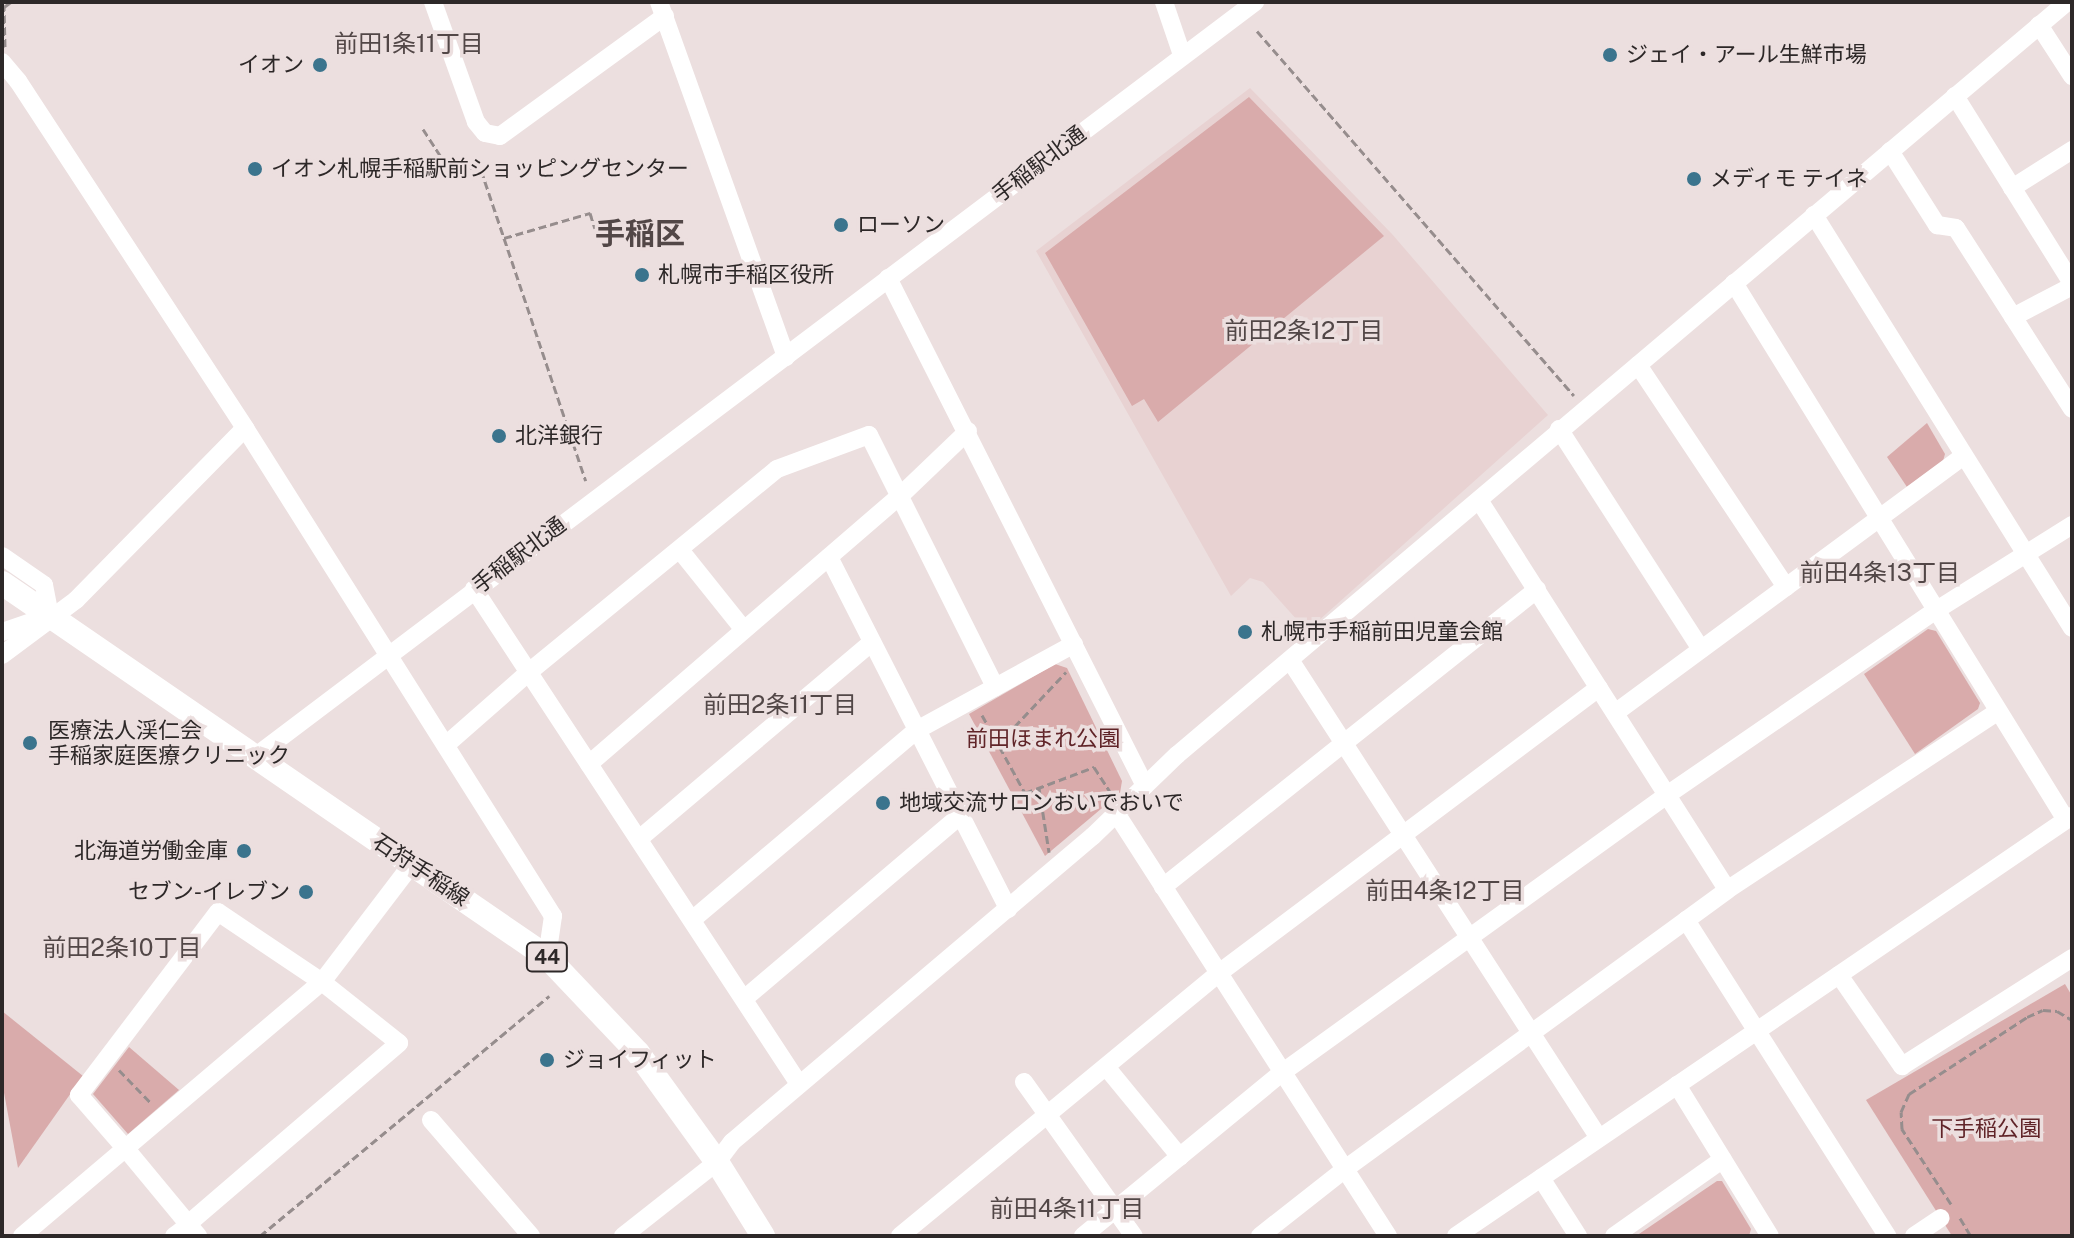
<!DOCTYPE html>
<meta charset="utf-8">
<style>
body{margin:0}
#map{position:relative;width:2074px;height:1238px;overflow:hidden;background:#ecdfdf;font-family:"Public Sans","Noto Sans JP",sans-serif}
div>[style]{position:absolute}
[style*='--x']{left:calc(var(--x)*1px);top:calc(var(--y)*1px);width:calc(var(--w)*1px);rotate:calc(var(--a)*1deg)}
.built>*{inset:0;background:#e8d2d2}
.green>*{inset:0;background:#d9abab}
.path>*{height:3px;margin-top:-1.5px;transform-origin:0;background:repeating-linear-gradient(90deg,#968d8d 0 8px,transparent 0 12px)}
.minor>*{height:18px;margin:-9px;padding:0 9px;transform-origin:9px;border-radius:9px;background:#fff}
.major>*{height:24px;margin:-12px;padding:0 12px;transform-origin:12px;border-radius:12px;background:#fff}
.dots>*{width:22px;height:22px;translate:-50% -50%;box-sizing:border-box;border:4px solid #ecdfdf;border-radius:50%}
span{translate:-50% -50%;white-space:nowrap;text-align:center;line-height:1.15;-webkit-text-stroke:7px #ecdfdf;paint-order:stroke}
.shield-label span{padding:2px 6px;background:#ecdfdf;border:2px solid;border-radius:6px;-webkit-text-stroke-width:0}
.shield-label{font-size:20px;color:#2d2828;font-weight:700}
.poi-label{font-size:22px;color:#2d2828}
.left{translate:0 -50%;text-align:left}
.right{translate:-100% -50%;text-align:right}
.street-label{font-size:22px;color:#2d2828}
.park-label{font-size:22px;color:#602428}
.neighbourhood-label{font-size:24px;color:#524747}
.district-label{font-size:30px;color:#524747;font-weight:700}
.frame{position:absolute;inset:0;border:4px solid #2d2828;pointer-events:none}
</style>
<div id="map">
<div class="built">
<div style="clip-path:polygon(1250px 88px,1392px 234px,1548px 415px,1307px 631px,1263px 582px,1250px 578px,1231px 596px,1036px 251px)"></div>
</div>
<div class="green">
<div style="clip-path:polygon(1249px 97px,1384px 236px,1158px 422px,1144px 399px,1132px 406px,1045px 253px)"></div>
<div style="clip-path:polygon(1927px 423px,1945px 454px,1943px 461px,1907px 487px,1887px 457px)"></div>
<div style="clip-path:polygon(1928px 629px,1936px 631px,1980px 703px,1978px 709px,1915px 754px,1864px 674px)"></div>
<div style="clip-path:polygon(1055px 664px,1067px 668px,1122px 781px,1120px 793px,1045px 856px,969px 714px)"></div>
<div style="clip-path:polygon(2065px 984px,2072px 996px,2072px 1236px,1952px 1236px,1866px 1100px)"></div>
<div style="clip-path:polygon(2px 1011px,83px 1076px,18px 1168px,2px 1082px)"></div>
<div style="clip-path:polygon(129px 1047px,179px 1090px,128px 1134px,93px 1094px)"></div>
<div style="clip-path:polygon(1717px 1181px,1722px 1181px,1751px 1229px,1749px 1236px,1636px 1236px)"></div>
</div>
<div class="path">
<div style="--x:1257;--y:31;--w:483;--a:49"></div>
<div style="--x:2;--y:41;--w:1;--a:45"></div>
<div style="--x:5;--y:47;--w:40;--a:-91.4"></div>
<div style="--x:4;--y:7;--w:9;--a:-36"></div>
<div style="--x:423;--y:129;--w:37;--a:57"></div>
<div style="--x:443;--y:160;--w:39;--a:15"></div>
<div style="--x:481;--y:170;--w:72;--a:71.3"></div>
<div style="--x:504;--y:238;--w:90;--a:-16.2"></div>
<div style="--x:590;--y:213;--w:16;--a:72"></div>
<div style="--x:504;--y:238;--w:256;--a:71.4"></div>
<div style="--x:982;--y:715;--w:89;--a:61.1"></div>
<div style="--x:1025;--y:793;--w:74;--a:-20.6"></div>
<div style="--x:1094;--y:767;--w:33;--a:57"></div>
<div style="--x:998;--y:744;--w:99;--a:-46.6"></div>
<div style="--x:1039;--y:788;--w:65;--a:81.1"></div>
<div style="--x:119;--y:1070;--w:47;--a:45.9"></div>
<div style="--x:1951;--y:1204;--w:90;--a:-123.2"></div>
<div style="--x:1902;--y:1129;--w:17;--a:-93"></div>
<div style="--x:1901;--y:1112;--w:20;--a:-66"></div>
<div style="--x:1909;--y:1094;--w:141;--a:-33.1"></div>
<div style="--x:2027;--y:1017;--w:17;--a:-24"></div>
<div style="--x:2043;--y:1010;--w:14;--a:4"></div>
<div style="--x:2057;--y:1011;--w:17;--a:31"></div>
<div style="--x:1960;--y:1218;--w:21;--a:59"></div>
<div style="--x:260;--y:1236;--w:376;--a:-39.7"></div>
</div>
<div class="minor">
<div style="--x:433;--y:2;--w:127;--a:70.3"></div>
<div style="--x:476;--y:122;--w:14;--a:51"></div>
<div style="--x:485;--y:133;--w:15;--a:11"></div>
<div style="--x:500;--y:136;--w:204;--a:-36"></div>
<div style="--x:659;--y:2;--w:377;--a:70.3"></div>
<div style="--x:1164;--y:2;--w:56;--a:71.2"></div>
<div style="--x:2039;--y:25;--w:61;--a:57.1"></div>
<div style="--x:2;--y:62;--w:25;--a:50"></div>
<div style="--x:18;--y:81;--w:415;--a:56.8"></div>
<div style="--x:245;--y:428;--w:577;--a:57.74"></div>
<div style="--x:553;--y:916;--w:41;--a:98.3"></div>
<div style="--x:1955;--y:96;--w:221;--a:58"></div>
<div style="--x:1890;--y:151;--w:88;--a:57.6"></div>
<div style="--x:1937;--y:225;--w:19;--a:9"></div>
<div style="--x:1956;--y:228;--w:215;--a:57.3"></div>
<div style="--x:2012;--y:188;--w:71;--a:-32.3"></div>
<div style="--x:1814;--y:215;--w:487;--a:58"></div>
<div style="--x:888;--y:278;--w:569;--a:63.16"></div>
<div style="--x:1734;--y:283;--w:631;--a:58.27"></div>
<div style="--x:2013;--y:317;--w:67;--a:-27.7"></div>
<div style="--x:1638;--y:365;--w:267;--a:56.3"></div>
<div style="--x:1559;--y:429;--w:262;--a:57.2"></div>
<div style="--x:1479;--y:500;--w:462;--a:57.5"></div>
<div style="--x:680;--y:550;--w:102;--a:51.3"></div>
<div style="--x:2;--y:556;--w:51;--a:34.6"></div>
<div style="--x:44;--y:585;--w:32;--a:79"></div>
<div style="--x:829;--y:557;--w:395;--a:63"></div>
<div style="--x:474;--y:589;--w:592;--a:56.71"></div>
<div style="--x:2;--y:632;--w:40;--a:-18.9"></div>
<div style="--x:2;--y:655;--w:92;--a:-36.6"></div>
<div style="--x:76;--y:600;--w:241;--a:-45.5"></div>
<div style="--x:1290;--y:660;--w:569;--a:57.12"></div>
<div style="--x:1615;--y:713;--w:433;--a:-36.4"></div>
<div style="--x:447;--y:744;--w:109;--a:-41.3"></div>
<div style="--x:529;--y:672;--w:320;--a:-39.3"></div>
<div style="--x:777;--y:469;--w:98;--a:-20.3"></div>
<div style="--x:869;--y:435;--w:282;--a:63.4"></div>
<div style="--x:256;--y:756;--w:1252;--a:-37.04"></div>
<div style="--x:589;--y:764;--w:411;--a:-40.8"></div>
<div style="--x:900;--y:496;--w:94;--a:-43.7"></div>
<div style="--x:1116;--y:813;--w:503;--a:57.26"></div>
<div style="--x:639;--y:839;--w:305;--a:-40.2"></div>
<div style="--x:1163;--y:887;--w:478;--a:-38.5"></div>
<div style="--x:692;--y:920;--w:294;--a:-40.2"></div>
<div style="--x:917;--y:730;--w:179;--a:-28.7"></div>
<div style="--x:1686;--y:920;--w:375;--a:57.5"></div>
<div style="--x:1839;--y:975;--w:111;--a:55.3"></div>
<div style="--x:1902;--y:1066;--w:201;--a:-32.4"></div>
<div style="--x:744;--y:999;--w:283;--a:-40.3"></div>
<div style="--x:1107;--y:1068;--w:115;--a:50.6"></div>
<div style="--x:1024;--y:1082;--w:189;--a:54.5"></div>
<div style="--x:1677;--y:1085;--w:177;--a:58.4"></div>
<div style="--x:431;--y:1120;--w:153;--a:49.2"></div>
<div style="--x:1541;--y:1178;--w:69;--a:57.5"></div>
<div style="--x:22;--y:1236;--w:393;--a:-40.3"></div>
<div style="--x:322;--y:982;--w:148;--a:-52.7"></div>
<div style="--x:174;--y:1236;--w:9;--a:-36"></div>
<div style="--x:181;--y:1231;--w:10;--a:-45"></div>
<div style="--x:188;--y:1224;--w:278;--a:-40.6"></div>
<div style="--x:399;--y:1043;--w:98;--a:-141.6"></div>
<div style="--x:322;--y:982;--w:125;--a:-146.1"></div>
<div style="--x:218;--y:912;--w:230;--a:127.2"></div>
<div style="--x:79;--y:1095;--w:79;--a:49.1"></div>
<div style="--x:131;--y:1155;--w:89;--a:50.4"></div>
<div style="--x:188;--y:1224;--w:16;--a:50"></div>
<div style="--x:623;--y:1236;--w:120;--a:-38.2"></div>
<div style="--x:717;--y:1162;--w:25;--a:-53"></div>
<div style="--x:732;--y:1142;--w:473;--a:-40.3"></div>
<div style="--x:1093;--y:836;--w:117;--a:-44"></div>
<div style="--x:1177;--y:755;--w:1166;--a:-40.23"></div>
<div style="--x:900;--y:1236;--w:413;--a:-39.5"></div>
<div style="--x:1219;--y:973;--w:475;--a:-36.9"></div>
<div style="--x:1083;--y:1236;--w:259;--a:-39.4"></div>
<div style="--x:1283;--y:1072;--w:473;--a:-35.8"></div>
<div style="--x:1667;--y:795;--w:325;--a:-34.5"></div>
<div style="--x:1935;--y:611;--w:162;--a:-32.1"></div>
<div style="--x:1260;--y:1236;--w:108;--a:-38.2"></div>
<div style="--x:1345;--y:1169;--w:473;--a:-36.1"></div>
<div style="--x:1727;--y:890;--w:323;--a:-33.4"></div>
<div style="--x:1456;--y:1236;--w:746;--a:-34.29"></div>
<div style="--x:1614;--y:1236;--w:133;--a:-35.2"></div>
<div style="--x:1914;--y:1236;--w:32;--a:-34"></div>
</div>
<div class="major">
<div style="--x:2;--y:583;--w:661;--a:34.46"></div>
<div style="--x:547;--y:957;--w:132;--a:46.5"></div>
<div style="--x:638;--y:1053;--w:135;--a:54.1"></div>
<div style="--x:717;--y:1162;--w:87;--a:58.1"></div>
</div>
<div class="dots">
<div style="left:1610px;top:55px;background:#3b748d"></div>
<div style="left:320px;top:65px;background:#3b748d"></div>
<div style="left:255px;top:169px;background:#3b748d"></div>
<div style="left:1694px;top:179px;background:#3b748d"></div>
<div style="left:841px;top:225px;background:#3b748d"></div>
<div style="left:642px;top:275px;background:#3b748d"></div>
<div style="left:499px;top:436px;background:#3b748d"></div>
<div style="left:1245px;top:632px;background:#3b748d"></div>
<div style="left:30px;top:743px;background:#3b748d"></div>
<div style="left:883px;top:803px;background:#3b748d"></div>
<div style="left:244px;top:851px;background:#3b748d"></div>
<div style="left:306px;top:892px;background:#3b748d"></div>
<div style="left:547px;top:1060px;background:#3b748d"></div>
</div>
<div class="shield-label">
<span style="left:547px;top:957px">44</span>
</div>
<div class="poi-label">
<span class="left" style="left:1626px;top:55px">ジェイ・アール生鮮市場</span>
<span class="right" style="left:304px;top:65px">イオン</span>
<span class="left" style="left:271px;top:169px">イオン札幌手稲駅前ショッピングセンター</span>
<span class="left" style="left:1710px;top:179px">メディモ テイネ</span>
<span class="left" style="left:857px;top:225px">ローソン</span>
<span class="left" style="left:658px;top:275px">札幌市手稲区役所</span>
<span class="left" style="left:515px;top:436px">北洋銀行</span>
<span class="left" style="left:1261px;top:632px">札幌市手稲前田児童会館</span>
<span class="left" style="left:48px;top:743px">医療法人渓仁会<br>手稲家庭医療クリニック</span>
<span class="left" style="left:899px;top:803px">地域交流サロンおいでおいで</span>
<span class="right" style="left:228px;top:851px">北海道労働金庫</span>
<span class="right" style="left:290px;top:892px">セブン-イレブン</span>
<span class="left" style="left:563px;top:1060px">ジョイフィット</span>
</div>
<div class="street-label">
<span style="left:1039px;top:164px;rotate:-37deg">手稲駅北通</span>
<span style="left:519px;top:555px;rotate:-37deg">手稲駅北通</span>
<span style="left:421px;top:870px;rotate:34deg">石狩手稲線</span>
</div>
<div class="park-label">
<span style="left:1043px;top:739px">前田ほまれ公園</span>
<span style="left:1986px;top:1129px">下手稲公園</span>
</div>
<div class="neighbourhood-label">
<span style="left:409px;top:44px">前田1条11丁目</span>
<span style="left:1304px;top:331px">前田2条12丁目</span>
<span style="left:1880px;top:573px">前田4条13丁目</span>
<span style="left:780px;top:705px">前田2条11丁目</span>
<span style="left:1445px;top:891px">前田4条12丁目</span>
<span style="left:122px;top:948px">前田2条10丁目</span>
<span style="left:1067px;top:1209px">前田4条11丁目</span>
</div>
<div class="district-label">
<span style="left:640px;top:233px">手稲区</span>
</div>
<div class="frame"></div>
</div>
